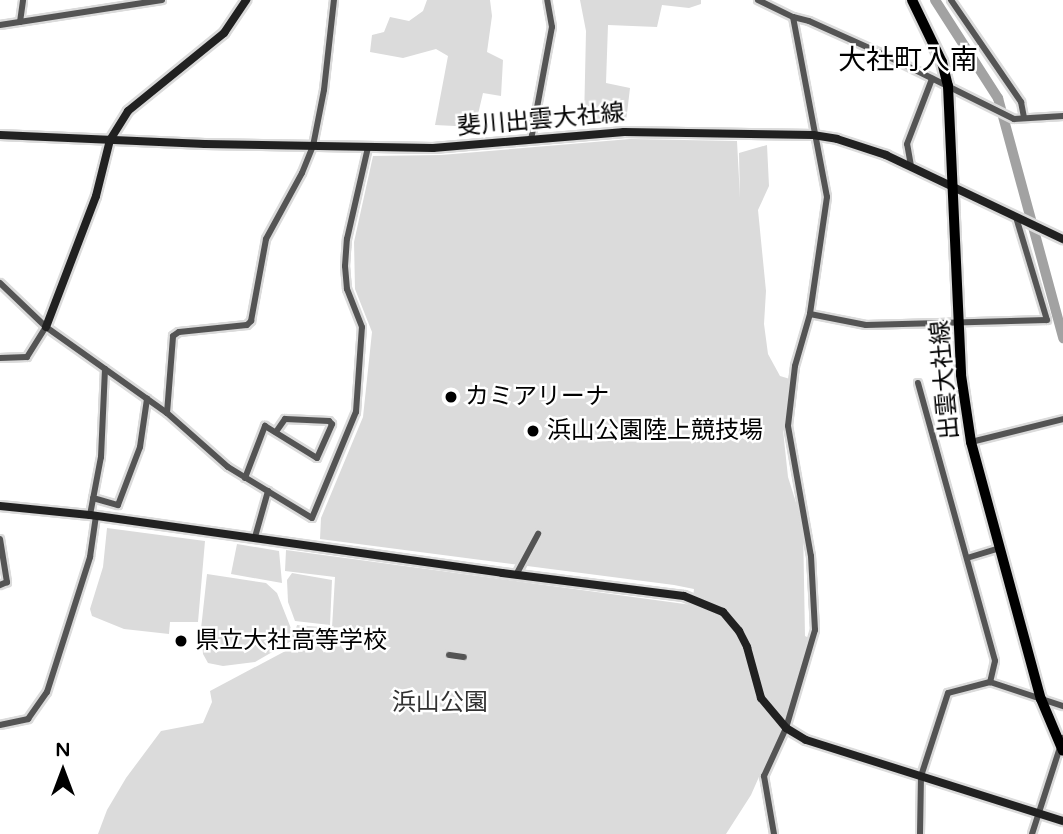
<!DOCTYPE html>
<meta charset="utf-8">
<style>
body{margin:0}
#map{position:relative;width:1063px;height:834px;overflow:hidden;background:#fff;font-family:"Varela Round","Noto Sans JP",sans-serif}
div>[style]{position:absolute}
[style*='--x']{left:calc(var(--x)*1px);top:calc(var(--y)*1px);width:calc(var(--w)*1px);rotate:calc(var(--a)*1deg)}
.green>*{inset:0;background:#dbdbdb}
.river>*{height:10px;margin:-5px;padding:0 5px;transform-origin:5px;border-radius:5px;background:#a2a2a2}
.roads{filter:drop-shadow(2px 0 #dbdbdb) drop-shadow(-2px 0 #dbdbdb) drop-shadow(0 2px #dbdbdb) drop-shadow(0 -2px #dbdbdb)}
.street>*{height:6px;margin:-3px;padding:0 3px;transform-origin:3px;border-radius:3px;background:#545454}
.secondary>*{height:8px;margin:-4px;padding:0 4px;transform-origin:4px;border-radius:4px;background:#212121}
.primary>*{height:10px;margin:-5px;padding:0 5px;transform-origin:5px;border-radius:5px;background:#000}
.dots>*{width:19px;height:19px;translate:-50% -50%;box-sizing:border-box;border:4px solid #fff;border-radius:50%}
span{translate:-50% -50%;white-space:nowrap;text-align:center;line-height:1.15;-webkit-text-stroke:5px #fff;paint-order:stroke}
.street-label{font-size:24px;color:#000}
.poi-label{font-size:24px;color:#000}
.left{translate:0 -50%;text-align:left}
.park-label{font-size:24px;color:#323232}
.quarter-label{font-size:28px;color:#000}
.north{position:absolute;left:28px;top:736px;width:70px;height:70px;-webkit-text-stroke:5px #fff;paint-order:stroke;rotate:0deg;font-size:19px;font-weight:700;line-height:28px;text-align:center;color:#000}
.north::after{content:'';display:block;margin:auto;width:24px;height:32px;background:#000;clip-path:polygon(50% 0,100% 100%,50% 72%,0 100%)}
</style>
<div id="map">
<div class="green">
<div style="clip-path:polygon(427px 0,490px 0,492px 16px,487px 52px,503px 60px,501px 96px,483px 93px,475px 127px,435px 125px,448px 56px,436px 49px,403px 58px,370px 52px,372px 35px,384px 32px,390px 17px,409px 21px,423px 11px)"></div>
<div style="clip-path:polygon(580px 0,701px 0,701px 4px,689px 8px,662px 5px,657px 27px,608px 25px,606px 83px,630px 88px,626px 122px,595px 124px,584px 122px,586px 31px)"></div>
<div style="clip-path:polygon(630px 139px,737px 141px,740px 198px,739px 153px,767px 145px,769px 186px,758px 210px,766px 291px,764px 324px,768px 354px,780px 376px,790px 379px,783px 430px,788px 477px,803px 525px,805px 636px,809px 638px,785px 718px,751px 795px,726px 834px,98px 834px,107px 810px,126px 778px,161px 731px,203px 723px,212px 702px,210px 691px,293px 647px,293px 640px,255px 662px,223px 666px,208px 663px,203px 654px,201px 629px,207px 574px,266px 583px,277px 593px,294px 636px,297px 625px,332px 628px,335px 577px,285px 571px,286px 550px,692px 605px,694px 589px,674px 585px,320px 539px,321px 518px,363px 417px,372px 332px,355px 289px,354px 242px,373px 156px,441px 155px)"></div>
<div style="clip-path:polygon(107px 528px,205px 541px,198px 622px,170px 622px,169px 634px,124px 629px,92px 616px,90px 609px,103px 567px)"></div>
<div style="clip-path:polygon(237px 544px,279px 551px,282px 583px,231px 574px)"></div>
<div style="clip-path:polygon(292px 573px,332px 580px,330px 625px,295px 621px,288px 602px,287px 580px)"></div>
</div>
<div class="river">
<div style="--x:935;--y:0;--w:117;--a:57.3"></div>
<div style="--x:998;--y:98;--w:249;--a:74.8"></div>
</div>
<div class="roads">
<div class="street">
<div style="--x:758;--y:0;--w:39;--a:26"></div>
<div style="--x:793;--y:17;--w:183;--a:79.3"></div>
<div style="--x:827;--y:197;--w:118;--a:98.3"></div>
<div style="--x:810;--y:314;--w:54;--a:106.1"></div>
<div style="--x:795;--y:366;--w:60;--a:96.7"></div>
<div style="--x:788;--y:426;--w:132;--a:80"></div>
<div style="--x:811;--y:556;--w:74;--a:86.9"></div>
<div style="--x:815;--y:630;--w:102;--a:106.5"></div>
<div style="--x:786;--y:728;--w:53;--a:114.6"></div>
<div style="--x:764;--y:776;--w:59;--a:80.2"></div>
<div style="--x:951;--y:0;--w:124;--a:55.5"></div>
<div style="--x:1021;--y:102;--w:16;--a:79"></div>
<div style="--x:793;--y:17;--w:16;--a:14"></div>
<div style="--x:809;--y:21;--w:83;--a:24.1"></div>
<div style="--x:885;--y:55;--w:144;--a:26.4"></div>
<div style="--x:1014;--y:119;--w:49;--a:-3.5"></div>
<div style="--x:20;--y:22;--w:22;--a:-82"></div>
<div style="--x:0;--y:25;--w:164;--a:-8.8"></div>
<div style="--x:531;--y:140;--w:115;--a:-79.5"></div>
<div style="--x:552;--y:27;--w:27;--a:-100"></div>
<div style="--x:911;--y:166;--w:22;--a:-100"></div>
<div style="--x:907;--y:144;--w:70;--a:-69"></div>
<div style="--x:0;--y:283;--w:64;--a:43.7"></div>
<div style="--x:46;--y:327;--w:148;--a:35.4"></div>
<div style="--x:167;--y:413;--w:81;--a:41.5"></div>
<div style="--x:228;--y:467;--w:98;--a:31.3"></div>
<div style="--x:312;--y:518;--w:115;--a:-67.5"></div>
<div style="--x:356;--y:412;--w:85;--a:-86"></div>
<div style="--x:362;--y:327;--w:41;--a:-111.5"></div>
<div style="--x:347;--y:289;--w:23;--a:-95"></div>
<div style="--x:345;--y:266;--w:27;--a:-86"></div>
<div style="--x:347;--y:239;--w:94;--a:-77.1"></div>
<div style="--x:810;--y:314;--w:57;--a:11.1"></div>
<div style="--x:866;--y:325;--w:181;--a:-1.6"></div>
<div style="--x:1047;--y:320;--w:108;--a:-106.8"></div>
<div style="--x:0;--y:358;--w:27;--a:-2"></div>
<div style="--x:27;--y:357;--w:36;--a:-58"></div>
<div style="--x:918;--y:383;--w:288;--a:74.5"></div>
<div style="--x:995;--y:661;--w:22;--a:103"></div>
<div style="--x:990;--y:682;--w:43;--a:165.3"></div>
<div style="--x:948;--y:693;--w:87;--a:108"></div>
<div style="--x:921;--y:776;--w:58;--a:91"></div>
<div style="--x:167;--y:413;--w:77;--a:-85.5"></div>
<div style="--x:173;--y:336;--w:7;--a:-34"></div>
<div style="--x:179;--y:332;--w:68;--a:-5.9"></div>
<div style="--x:247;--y:325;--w:6;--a:-45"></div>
<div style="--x:251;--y:321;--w:83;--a:-79.6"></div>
<div style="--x:266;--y:239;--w:75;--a:-61.4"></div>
<div style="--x:302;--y:173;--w:29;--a:-68"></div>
<div style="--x:313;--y:146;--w:57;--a:-78.9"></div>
<div style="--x:324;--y:90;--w:91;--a:-83.7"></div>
<div style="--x:971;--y:442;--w:95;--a:-14"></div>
<div style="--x:245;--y:478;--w:56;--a:-69"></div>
<div style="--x:265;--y:426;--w:61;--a:31.6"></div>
<div style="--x:317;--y:458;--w:37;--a:-66"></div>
<div style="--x:332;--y:424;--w:4;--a:-135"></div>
<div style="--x:329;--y:421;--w:44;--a:-177.4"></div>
<div style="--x:285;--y:419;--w:16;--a:125"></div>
<div style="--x:93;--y:498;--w:26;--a:16"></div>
<div style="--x:118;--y:505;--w:62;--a:-69.2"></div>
<div style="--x:140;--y:447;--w:49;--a:-81.7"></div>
<div style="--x:90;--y:515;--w:59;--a:-79.3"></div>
<div style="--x:101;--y:457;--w:88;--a:-87.4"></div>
<div style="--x:255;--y:537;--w:48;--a:-74.2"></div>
<div style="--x:0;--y:539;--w:44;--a:80.8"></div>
<div style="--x:7;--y:582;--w:8;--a:157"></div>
<div style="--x:967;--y:558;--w:34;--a:-17"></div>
<div style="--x:516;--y:575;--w:47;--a:-61.8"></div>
<div style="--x:449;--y:655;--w:15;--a:8"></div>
<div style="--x:990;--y:682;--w:77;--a:18.2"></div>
<div style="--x:0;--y:725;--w:29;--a:-12"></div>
<div style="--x:28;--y:719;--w:33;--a:-55"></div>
<div style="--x:47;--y:692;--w:142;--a:-72.3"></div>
<div style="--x:90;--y:557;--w:41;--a:-81.7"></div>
<div style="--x:1032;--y:834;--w:101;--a:-72.1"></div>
</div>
<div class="secondary">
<div style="--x:0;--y:135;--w:205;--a:2.5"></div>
<div style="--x:205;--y:144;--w:228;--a:1"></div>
<div style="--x:433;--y:148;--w:192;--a:-4.8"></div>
<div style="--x:624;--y:132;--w:189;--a:0.9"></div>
<div style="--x:813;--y:135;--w:24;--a:9"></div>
<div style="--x:837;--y:139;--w:52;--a:18.1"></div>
<div style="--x:886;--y:155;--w:196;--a:25.4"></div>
<div style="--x:46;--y:327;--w:140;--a:-69.1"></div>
<div style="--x:96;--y:196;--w:58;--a:-76"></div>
<div style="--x:110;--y:140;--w:34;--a:-58"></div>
<div style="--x:128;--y:111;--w:124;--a:-39.1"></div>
<div style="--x:224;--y:33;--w:40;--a:-56"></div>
<div style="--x:0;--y:506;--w:90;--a:5.7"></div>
<div style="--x:90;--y:515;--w:416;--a:8"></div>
<div style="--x:502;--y:573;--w:183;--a:7.2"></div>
<div style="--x:684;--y:596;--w:42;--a:22.3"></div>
<div style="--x:723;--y:612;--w:25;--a:50"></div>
<div style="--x:739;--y:631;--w:18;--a:63"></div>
<div style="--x:747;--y:647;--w:53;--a:74.6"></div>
<div style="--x:761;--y:698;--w:39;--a:50"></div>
<div style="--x:786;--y:728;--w:23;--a:31"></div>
<div style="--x:806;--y:740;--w:269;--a:17.5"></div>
</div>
<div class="primary">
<div style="--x:912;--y:0;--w:69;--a:64.2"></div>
<div style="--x:942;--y:62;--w:25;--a:76"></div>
<div style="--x:948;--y:86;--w:289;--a:87.4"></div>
<div style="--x:961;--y:375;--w:68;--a:81.5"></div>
<div style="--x:971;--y:442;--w:266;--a:74.8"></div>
<div style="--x:1041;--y:699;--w:56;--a:67.1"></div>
</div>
</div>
<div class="dots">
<div style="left:451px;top:397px;background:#000"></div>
<div style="left:533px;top:431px;background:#000"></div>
<div style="left:181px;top:641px;background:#000"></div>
</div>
<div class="street-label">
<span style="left:541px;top:120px;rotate:-5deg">斐川出雲大社線</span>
<span style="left:945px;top:380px;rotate:-95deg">出雲大社線</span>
</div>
<div class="poi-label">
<span class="left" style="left:465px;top:397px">カミアリーナ</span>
<span class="left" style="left:547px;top:431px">浜山公園陸上競技場</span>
<span class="left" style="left:195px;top:641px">県立大社高等学校</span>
</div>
<div class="park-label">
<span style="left:440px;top:703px">浜山公園</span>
</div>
<div class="quarter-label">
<span style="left:908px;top:60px">大社町入南</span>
</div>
<div class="north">N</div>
</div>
